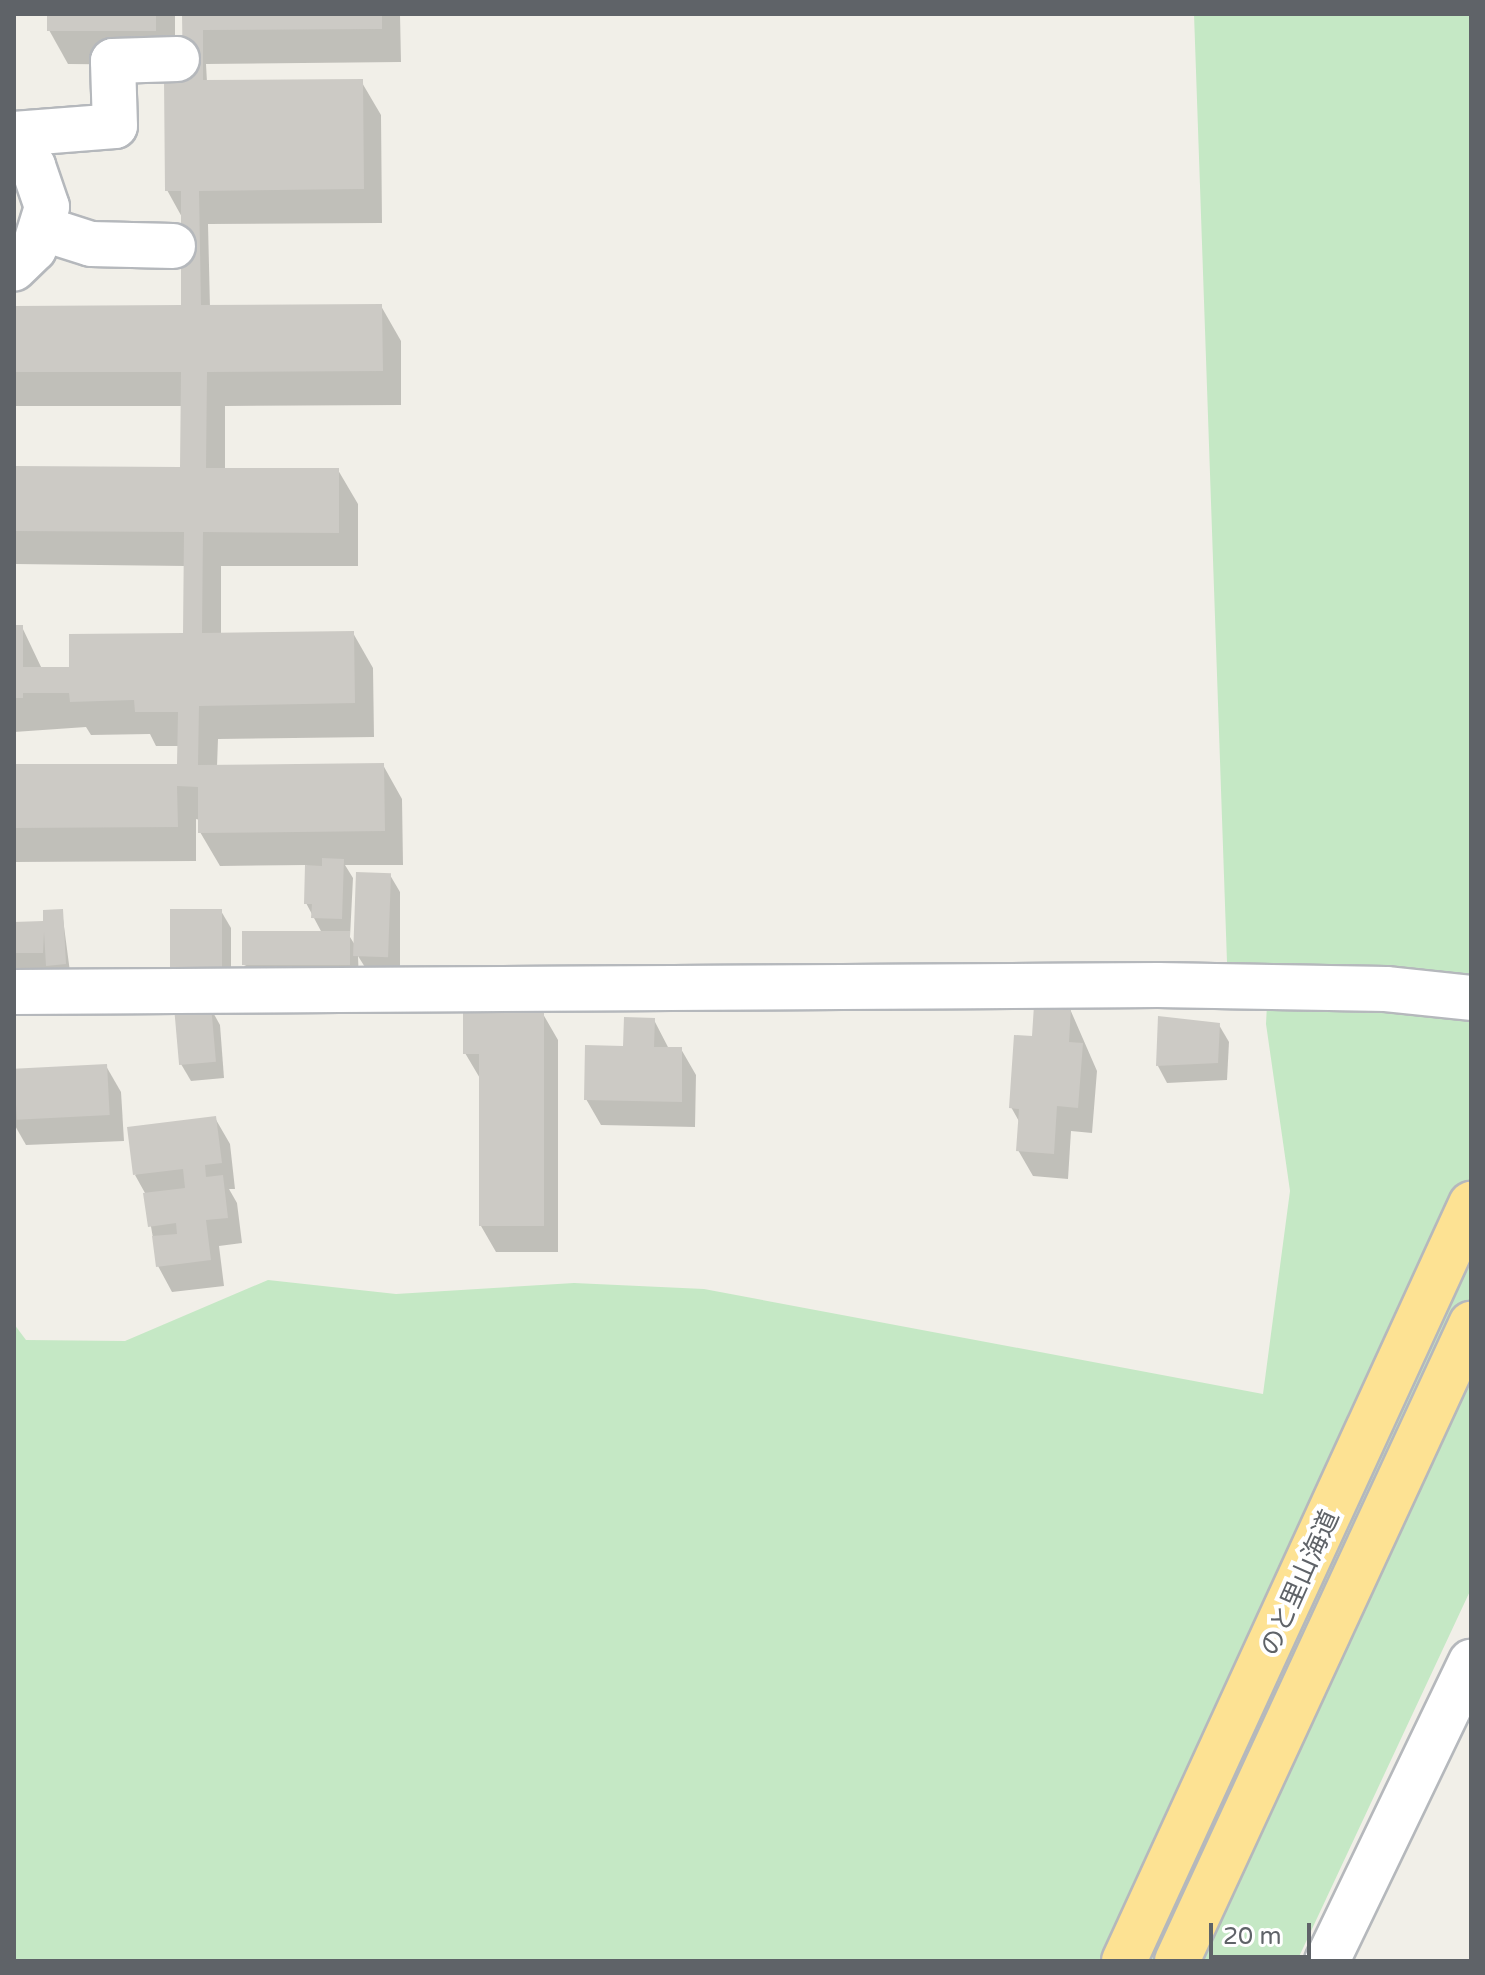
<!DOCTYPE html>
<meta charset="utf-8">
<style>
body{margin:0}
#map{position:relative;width:1485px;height:1975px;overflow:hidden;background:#f1efe8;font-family:"Varela Round","Noto Sans JP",sans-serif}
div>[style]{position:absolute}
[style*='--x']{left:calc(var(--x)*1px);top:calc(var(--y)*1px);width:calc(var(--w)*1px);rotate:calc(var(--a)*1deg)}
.green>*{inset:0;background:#c5e8c5}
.shadow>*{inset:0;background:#0003}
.building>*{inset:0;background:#cccac5;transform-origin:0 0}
.roads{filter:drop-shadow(2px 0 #b5b8bc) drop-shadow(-2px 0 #b5b8bc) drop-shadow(0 2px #b5b8bc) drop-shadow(0 -2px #b5b8bc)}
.minor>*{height:44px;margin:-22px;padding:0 22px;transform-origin:22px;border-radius:22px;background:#fff}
.highway>*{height:44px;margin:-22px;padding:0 22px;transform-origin:22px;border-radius:22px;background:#fde293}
span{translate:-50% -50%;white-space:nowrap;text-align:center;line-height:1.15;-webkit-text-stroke:8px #fff;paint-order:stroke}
.street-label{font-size:26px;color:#5f6368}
.frame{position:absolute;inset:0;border:16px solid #5f6368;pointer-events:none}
.scale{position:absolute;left:1209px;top:1923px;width:102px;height:36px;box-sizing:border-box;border:4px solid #5f6368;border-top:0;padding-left:10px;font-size:24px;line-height:28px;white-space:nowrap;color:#5f6368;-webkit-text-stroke:6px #fff;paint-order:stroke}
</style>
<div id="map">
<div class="green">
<div style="clip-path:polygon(1194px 14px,1471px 14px,1471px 1589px,1297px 1961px,14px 1961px,14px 1324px,26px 1340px,125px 1341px,268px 1280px,396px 1294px,574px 1283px,704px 1289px,1263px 1394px,1290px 1191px,1266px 1024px,1269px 965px,1227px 962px)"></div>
</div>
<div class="shadow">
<div style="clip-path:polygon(49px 14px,175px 14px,175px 65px,68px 64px,49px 30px)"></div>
<div style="clip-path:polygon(184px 14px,400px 14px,401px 62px,206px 64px,207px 82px,361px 81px,381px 115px,382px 223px,208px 224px,210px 307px,381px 306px,401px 341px,401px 405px,225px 406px,225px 470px,338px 470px,358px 504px,358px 566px,221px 566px,221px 635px,353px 633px,373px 668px,374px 737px,218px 739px,217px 767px,383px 765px,402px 799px,403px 865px,345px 865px,353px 878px,350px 937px,358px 950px,390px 875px,400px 892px,400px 972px,368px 972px,358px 956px,359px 982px,254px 983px,244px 966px,322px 933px,306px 903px,307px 865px,220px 866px,200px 832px,200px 820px,196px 819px,196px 861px,14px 862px,14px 766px,179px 766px,180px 746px,156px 746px,150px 734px,91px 735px,86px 727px,14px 732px,14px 627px,22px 627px,42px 669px,71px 669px,185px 635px,185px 566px,14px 564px,14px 468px,182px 469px,183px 406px,14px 406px,14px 308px,186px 307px,183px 219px,167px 190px,185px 82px)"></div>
<div style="clip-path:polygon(62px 911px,70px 972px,14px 970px,14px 924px,42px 923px)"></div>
<div style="clip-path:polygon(221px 911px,231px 928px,231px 983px,183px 984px,173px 967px)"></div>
<div style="clip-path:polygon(210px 1007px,220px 1025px,224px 1078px,191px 1081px,181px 1064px)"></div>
<div style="clip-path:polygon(1070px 1009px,1097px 1071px,1092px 1133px,1071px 1131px,1068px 1179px,1033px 1176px,1018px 1150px,1020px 1123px,1011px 1107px,1034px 1038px)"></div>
<div style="clip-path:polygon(543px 1014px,558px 1040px,558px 1252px,496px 1252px,481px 1226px,481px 1080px,465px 1053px)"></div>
<div style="clip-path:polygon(1160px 1018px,1219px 1025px,1229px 1042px,1227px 1080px,1167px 1083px,1158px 1066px)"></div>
<div style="clip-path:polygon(654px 1020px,669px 1049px,681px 1049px,696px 1075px,695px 1127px,601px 1125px,586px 1099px)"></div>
<div style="clip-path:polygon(106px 1066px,121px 1092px,124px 1141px,26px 1145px,14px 1124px,14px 1070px)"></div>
<div style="clip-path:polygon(215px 1118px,230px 1144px,235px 1189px,229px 1189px,237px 1203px,242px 1243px,219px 1246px,224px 1286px,172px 1292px,158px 1266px,145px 1193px,135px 1175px)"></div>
</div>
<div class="building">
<div style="left:47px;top:14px;width:109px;height:17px"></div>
<div style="clip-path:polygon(182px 14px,382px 14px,382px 29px,203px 30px,203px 80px,363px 79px,364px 189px,199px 191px,201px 305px,382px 304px,383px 371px,207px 372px,206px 468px,339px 468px,339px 533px,203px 532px,202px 633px,354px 631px,355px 703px,199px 706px,198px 765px,384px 763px,385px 831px,198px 833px,198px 787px,177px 786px,178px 827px,14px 828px,14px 764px,177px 764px,178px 712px,135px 712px,134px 700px,70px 702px,69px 693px,23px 693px,23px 698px,14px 698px,14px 625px,23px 625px,23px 667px,69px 667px,69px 634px,183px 633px,184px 532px,14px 531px,14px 466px,180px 467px,181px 372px,14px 372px,14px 306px,181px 305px,181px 191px,165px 191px,164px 80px,183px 81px)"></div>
<div style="clip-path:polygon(322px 858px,344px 859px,342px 919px,311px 918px,312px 904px,304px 904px,305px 865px,322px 866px)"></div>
<div style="left:356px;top:872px;width:35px;height:84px;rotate:2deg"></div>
<div style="clip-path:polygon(63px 909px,66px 964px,46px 966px,44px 932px,43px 953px,14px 953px,14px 922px,43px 921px,43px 910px)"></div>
<div style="left:222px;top:909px;width:58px;height:52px;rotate:90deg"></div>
<div style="left:350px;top:931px;width:34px;height:108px;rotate:90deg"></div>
<div style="left:211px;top:1005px;width:57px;height:37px;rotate:85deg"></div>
<div style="clip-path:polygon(1034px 1005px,1071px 1008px,1069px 1042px,1083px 1043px,1078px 1108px,1057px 1106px,1054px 1154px,1016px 1151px,1019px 1109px,1009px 1108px,1014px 1035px,1032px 1036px)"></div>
<div style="clip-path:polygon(463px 1012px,544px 1012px,544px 1226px,479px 1226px,479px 1054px,463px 1054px)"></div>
<div style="clip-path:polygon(1158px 1016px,1220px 1023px,1218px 1063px,1156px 1066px)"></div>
<div style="clip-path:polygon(624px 1017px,655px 1018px,654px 1047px,682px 1047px,682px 1102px,584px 1100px,585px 1045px,623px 1046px)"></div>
<div style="left:107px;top:1064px;width:51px;height:93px;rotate:87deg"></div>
<div style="clip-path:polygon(216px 1116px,222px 1163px,205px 1165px,206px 1177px,223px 1175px,228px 1218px,206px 1220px,211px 1260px,156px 1267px,152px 1236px,177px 1234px,176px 1223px,148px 1227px,143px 1193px,185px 1188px,183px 1169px,133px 1175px,127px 1127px)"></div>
</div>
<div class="roads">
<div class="minor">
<div style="--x:14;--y:134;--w:101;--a:-4.5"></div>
<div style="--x:115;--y:126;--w:65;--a:-91.8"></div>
<div style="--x:113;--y:61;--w:64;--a:-1.8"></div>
<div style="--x:14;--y:148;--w:26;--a:43"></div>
<div style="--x:33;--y:166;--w:43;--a:71.1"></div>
<div style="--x:47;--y:207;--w:44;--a:107.2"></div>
<div style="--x:34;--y:249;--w:28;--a:136"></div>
<div style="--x:44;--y:229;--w:49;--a:17.7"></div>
<div style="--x:91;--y:244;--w:82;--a:1.4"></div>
<div style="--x:14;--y:992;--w:1144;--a:-0.35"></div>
<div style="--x:1158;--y:985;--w:228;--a:1"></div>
<div style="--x:1386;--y:989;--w:85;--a:6"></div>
<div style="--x:1327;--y:1961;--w:332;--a:-64.3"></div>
</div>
<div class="highway">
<div style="--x:1124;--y:1961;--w:833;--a:-65.37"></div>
<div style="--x:1177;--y:1961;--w:702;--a:-65.22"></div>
</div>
</div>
<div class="street-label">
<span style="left:1300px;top:1583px;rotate:-66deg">のと里山海道</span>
</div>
<div class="frame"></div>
<div class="scale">20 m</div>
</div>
